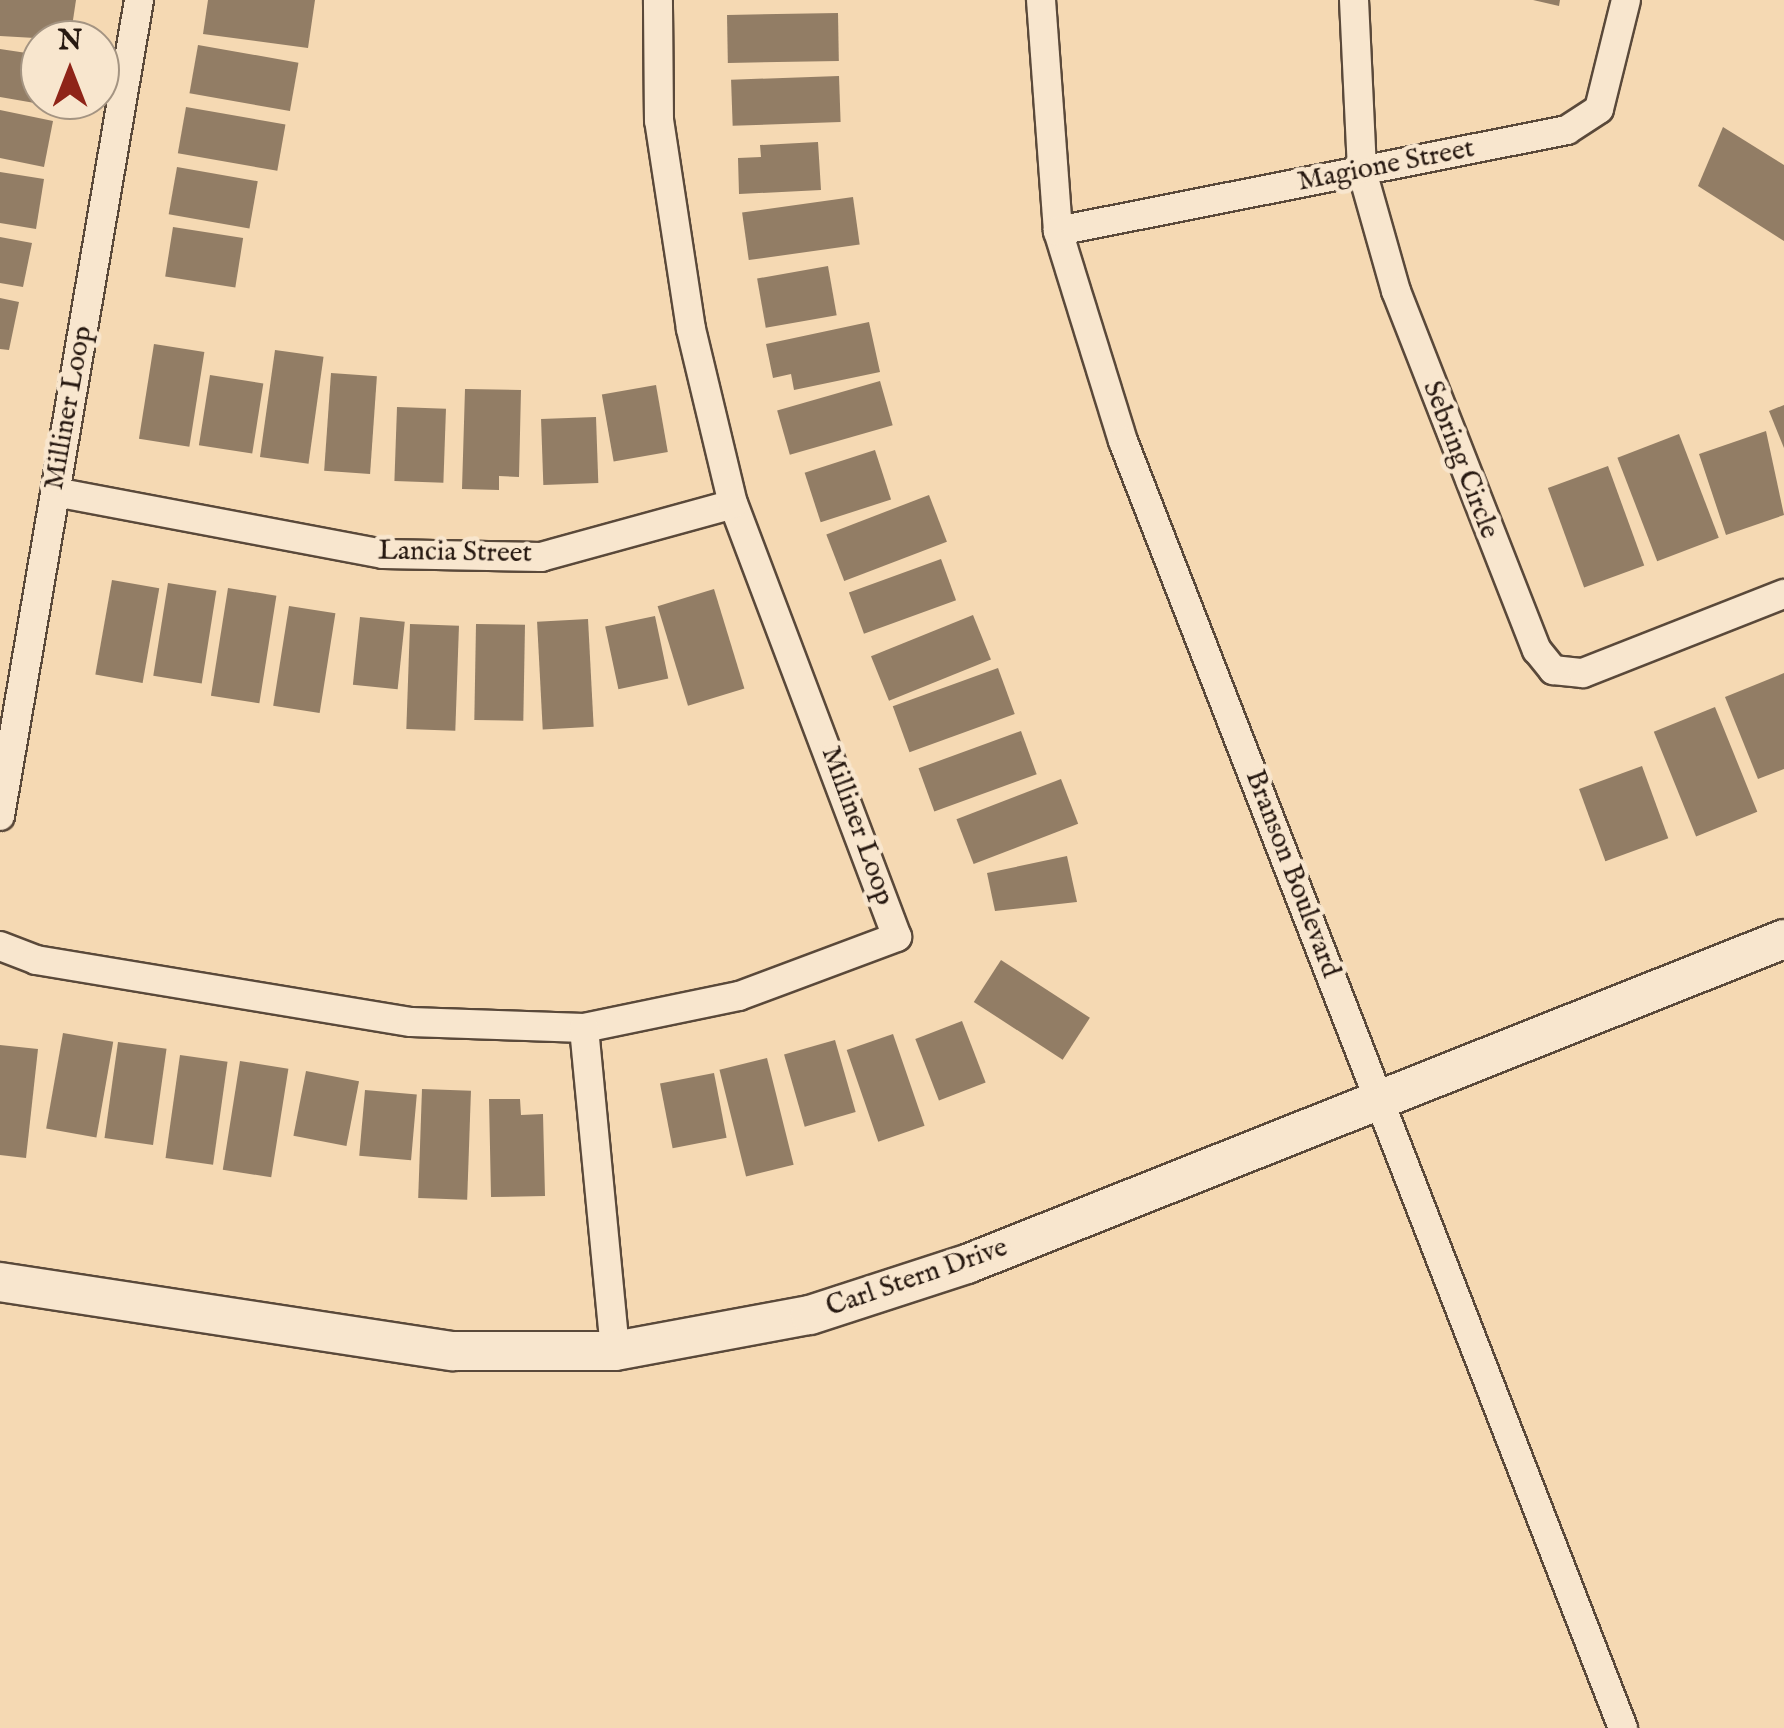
<!DOCTYPE html>
<style>
body{margin:0}
#map{position:relative;width:1784px;height:1728px;overflow:hidden;background:#f5d9b3;font-family:"IM FELL English",serif}
div>[style]{position:absolute}
[style*='--x']{left:calc(var(--x)*1px);top:calc(var(--y)*1px);width:calc(var(--w)*1px);rotate:calc(var(--a)*1deg)}
.building>*{inset:0;background:#927d65;transform-origin:0 0}
.roads{filter:drop-shadow(2px 0 #5a493a) drop-shadow(-2px 0 #5a493a) drop-shadow(0 2px #5a493a) drop-shadow(0 -2px #5a493a)}
.street>*{height:28px;margin:-14px;padding:0 14px;transform-origin:14px;border-radius:14px;background:#f8e6ce}
.secondary>*{height:38px;margin:-19px;padding:0 19px;transform-origin:19px;border-radius:19px;background:#f8e6ce}
span{translate:-50% -50%;white-space:nowrap;text-align:center;line-height:1.15;-webkit-text-stroke:9px #f8e6ce;paint-order:stroke}
.street-label{font-size:28px;color:#271911}
.north{position:absolute;left:20px;top:20px;width:100px;height:100px;box-sizing:border-box;background:#f8e6ce;border:2px solid #a49482;border-radius:50%;rotate:0deg;font-size:28px;font-weight:700;line-height:40px;text-align:center;color:#271911}
.north::after{content:'';display:block;margin:auto;width:35px;height:45px;background:#8f2418;clip-path:polygon(50% 0,100% 100%,50% 72%,0 100%)}
</style>
<div id="map">
<div class="building">
<div style="clip-path:polygon(0 0,76px 0,70px 40px,0 36px)"></div>
<div style="clip-path:polygon(208px 0,315px 0,308px 48px,203px 34px)"></div>
<div style="clip-path:polygon(1533px 0,1560px 0,1559px 6px)"></div>
<div style="left:838px;top:13px;width:48px;height:111px;rotate:89deg"></div>
<div style="left:198px;top:45px;width:102px;height:49px;rotate:10deg"></div>
<div style="clip-path:polygon(0 49px,40px 55px,40px 100px,52px 106px,0 97px)"></div>
<div style="left:839px;top:76px;width:46px;height:108px;rotate:88deg"></div>
<div style="left:186px;top:107px;width:101px;height:47px;rotate:10deg"></div>
<div style="clip-path:polygon(0 110px,53px 121px,44px 167px,0 158px)"></div>
<div style="clip-path:polygon(1723px 127px,1784px 165px,1784px 241px,1698px 186px)"></div>
<div style="clip-path:polygon(818px 142px,821px 190px,739px 194px,738px 158px,761px 157px,760px 145px)"></div>
<div style="left:177px;top:167px;width:82px;height:48px;rotate:10deg"></div>
<div style="clip-path:polygon(0 172px,44px 179px,36px 229px,0 223px)"></div>
<div style="left:853px;top:197px;width:48px;height:112px;rotate:82deg"></div>
<div style="left:173px;top:227px;width:71px;height:50px;rotate:9deg"></div>
<div style="clip-path:polygon(0 237px,32px 243px,23px 287px,0 283px)"></div>
<div style="left:828px;top:266px;width:50px;height:72px;rotate:80deg"></div>
<div style="clip-path:polygon(0 298px,19px 302px,9px 350px,0 349px)"></div>
<div style="clip-path:polygon(869px 322px,880px 372px,794px 390px,791px 374px,773px 378px,766px 344px)"></div>
<div style="left:154px;top:344px;width:51px;height:96px;rotate:9deg"></div>
<div style="left:275px;top:350px;width:49px;height:108px;rotate:8deg"></div>
<div style="left:331px;top:373px;width:46px;height:98px;rotate:4deg"></div>
<div style="left:210px;top:375px;width:54px;height:71px;rotate:9deg"></div>
<div style="left:880px;top:381px;width:46px;height:107px;rotate:74deg"></div>
<div style="left:656px;top:385px;width:68px;height:55px;rotate:80deg"></div>
<div style="clip-path:polygon(465px 389px,521px 390px,519px 477px,499px 476px,499px 490px,462px 489px)"></div>
<div style="clip-path:polygon(1784px 405px,1784px 448px,1769px 411px)"></div>
<div style="left:397px;top:407px;width:49px;height:74px;rotate:2deg"></div>
<div style="left:596px;top:417px;width:66px;height:55px;rotate:88deg"></div>
<div style="clip-path:polygon(1766px 431px,1784px 515px,1726px 535px,1699px 454px)"></div>
<div style="left:1679px;top:434px;width:111px;height:66px;rotate:69deg"></div>
<div style="left:875px;top:450px;width:52px;height:74px;rotate:72deg"></div>
<div style="left:1608px;top:466px;width:106px;height:64px;rotate:70deg"></div>
<div style="left:929px;top:495px;width:50px;height:110px;rotate:69deg"></div>
<div style="left:941px;top:559px;width:44px;height:98px;rotate:70deg"></div>
<div style="left:112px;top:580px;width:48px;height:96px;rotate:10deg"></div>
<div style="left:168px;top:583px;width:49px;height:94px;rotate:9deg"></div>
<div style="left:228px;top:588px;width:49px;height:109px;rotate:9deg"></div>
<div style="left:714px;top:589px;width:104px;height:59px;rotate:73deg"></div>
<div style="left:289px;top:606px;width:47px;height:101px;rotate:9deg"></div>
<div style="left:973px;top:615px;width:48px;height:110px;rotate:68deg"></div>
<div style="left:655px;top:616px;width:64px;height:51px;rotate:78deg"></div>
<div style="left:360px;top:617px;width:45px;height:68px;rotate:6deg"></div>
<div style="left:588px;top:619px;width:108px;height:51px;rotate:87deg"></div>
<div style="left:410px;top:624px;width:49px;height:105px;rotate:2deg"></div>
<div style="left:476px;top:624px;width:49px;height:96px;rotate:1deg"></div>
<div style="left:998px;top:668px;width:49px;height:112px;rotate:70deg"></div>
<div style="clip-path:polygon(1784px 673px,1784px 769px,1758px 779px,1725px 697px)"></div>
<div style="left:1715px;top:707px;width:113px;height:66px;rotate:68deg"></div>
<div style="left:1021px;top:731px;width:46px;height:109px;rotate:70deg"></div>
<div style="left:1642px;top:766px;width:77px;height:67px;rotate:70deg"></div>
<div style="left:1061px;top:779px;width:48px;height:112px;rotate:69deg"></div>
<div style="clip-path:polygon(1067px 856px,1077px 902px,995px 911px,987px 873px)"></div>
<div style="left:1001px;top:960px;width:106px;height:50px;rotate:33deg"></div>
<div style="left:962px;top:1021px;width:66px;height:50px;rotate:69deg"></div>
<div style="left:63px;top:1033px;width:51px;height:97px;rotate:10deg"></div>
<div style="left:893px;top:1034px;width:97px;height:49px;rotate:71deg"></div>
<div style="left:835px;top:1040px;width:75px;height:53px;rotate:74deg"></div>
<div style="left:118px;top:1042px;width:49px;height:97px;rotate:8deg"></div>
<div style="clip-path:polygon(0 1045px,38px 1049px,26px 1158px,0 1155px)"></div>
<div style="left:180px;top:1055px;width:48px;height:104px;rotate:8deg"></div>
<div style="left:767px;top:1058px;width:110px;height:49px;rotate:76deg"></div>
<div style="left:240px;top:1061px;width:49px;height:110px;rotate:9deg"></div>
<div style="left:306px;top:1071px;width:54px;height:66px;rotate:11deg"></div>
<div style="left:714px;top:1073px;width:66px;height:55px;rotate:79deg"></div>
<div style="left:422px;top:1089px;width:49px;height:109px;rotate:2deg"></div>
<div style="left:365px;top:1090px;width:52px;height:66px;rotate:5deg"></div>
<div style="clip-path:polygon(489px 1099px,520px 1099px,521px 1115px,543px 1114px,545px 1196px,491px 1197px)"></div>
</div>
<div class="roads">
<div class="street">
<div style="--x:1041;--y:0;--w:232;--a:85.8"></div>
<div style="--x:1058;--y:231;--w:220;--a:72.8"></div>
<div style="--x:1123;--y:441;--w:1381;--a:68.77"></div>
<div style="--x:1354;--y:0;--w:171;--a:87.3"></div>
<div style="--x:1362;--y:171;--w:125;--a:74.2"></div>
<div style="--x:1396;--y:291;--w:386;--a:68.6"></div>
<div style="--x:1537;--y:650;--w:26;--a:51"></div>
<div style="--x:1553;--y:670;--w:30;--a:6"></div>
<div style="--x:1583;--y:673;--w:216;--a:-21.5"></div>
<div style="--x:1058;--y:231;--w:519;--a:-11.22"></div>
<div style="--x:1567;--y:130;--w:38;--a:-33"></div>
<div style="--x:1599;--y:109;--w:112;--a:-76.1"></div>
<div style="--x:55;--y:492;--w:334;--a:10.7"></div>
<div style="--x:383;--y:554;--w:158;--a:1.1"></div>
<div style="--x:541;--y:557;--w:199;--a:-15.4"></div>
<div style="--x:0;--y:816;--w:828;--a:-80.33"></div>
<div style="--x:0;--y:946;--w:39;--a:21"></div>
<div style="--x:36;--y:960;--w:380;--a:9.4"></div>
<div style="--x:411;--y:1022;--w:173;--a:2"></div>
<div style="--x:584;--y:1028;--w:158;--a:-11.7"></div>
<div style="--x:739;--y:996;--w:169;--a:-20.5"></div>
<div style="--x:897;--y:937;--w:463;--a:-110.7"></div>
<div style="--x:733;--y:504;--w:180;--a:-103.5"></div>
<div style="--x:691;--y:329;--w:210;--a:-98.7"></div>
<div style="--x:659;--y:121;--w:121;--a:-90.5"></div>
<div style="--x:584;--y:1028;--w:324;--a:84.5"></div>
</div>
<div class="secondary">
<div style="--x:0;--y:1282;--w:458;--a:8.7"></div>
<div style="--x:453;--y:1351;--w:162;--a:0"></div>
<div style="--x:615;--y:1351;--w:198;--a:-10.5"></div>
<div style="--x:810;--y:1315;--w:165;--a:-18"></div>
<div style="--x:967;--y:1264;--w:879;--a:-21.69"></div>
</div>
</div>
<div class="street-label">
<span style="left:1386px;top:166px;rotate:-11deg">Magione Street</span>
<span style="left:69px;top:408px;rotate:-80deg">Milliner Loop</span>
<span style="left:1460px;top:460px;rotate:69deg">Sebring Circle</span>
<span style="left:455px;top:553px;rotate:1deg">Lancia Street</span>
<span style="left:857px;top:826px;rotate:70deg">Milliner Loop</span>
<span style="left:1292px;top:874px;rotate:69deg">Branson Boulevard</span>
<span style="left:917px;top:1278px;rotate:-19deg">Carl Stern Drive</span>
</div>
<div class="north">N</div>
</div>
